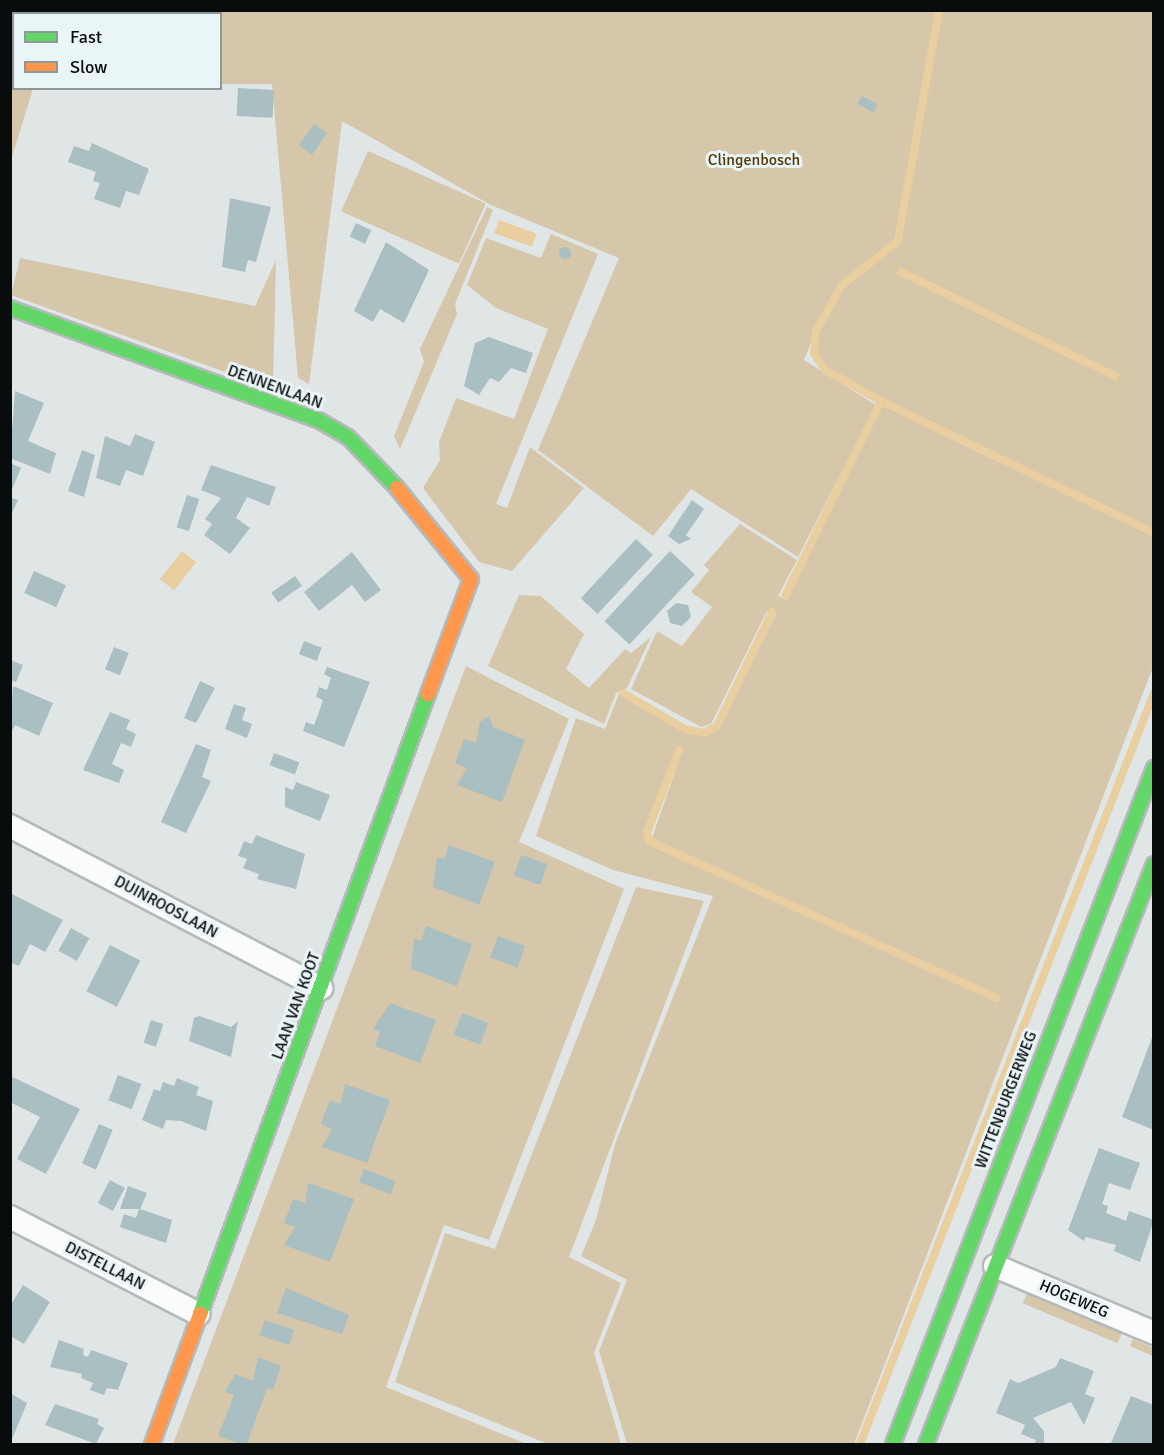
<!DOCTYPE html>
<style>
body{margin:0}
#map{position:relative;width:1164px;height:1455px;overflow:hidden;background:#e0e6e6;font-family:Signika,sans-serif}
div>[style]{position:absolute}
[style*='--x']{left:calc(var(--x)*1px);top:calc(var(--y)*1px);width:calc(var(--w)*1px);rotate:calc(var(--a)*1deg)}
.green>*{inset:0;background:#d6c6aa;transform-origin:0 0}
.water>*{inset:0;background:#e9ce9f;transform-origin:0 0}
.stream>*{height:8px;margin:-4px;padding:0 4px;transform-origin:4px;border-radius:4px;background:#e9ce9f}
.building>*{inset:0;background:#a9bfc2;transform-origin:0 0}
.round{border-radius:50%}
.roads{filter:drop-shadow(2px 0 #b4b9b9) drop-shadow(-2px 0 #b4b9b9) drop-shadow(0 2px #b4b9b9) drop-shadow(0 -2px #b4b9b9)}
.street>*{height:22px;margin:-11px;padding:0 11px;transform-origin:11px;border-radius:11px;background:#fafbfb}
.fast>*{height:14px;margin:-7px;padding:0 7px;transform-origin:7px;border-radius:7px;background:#63d668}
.slow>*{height:14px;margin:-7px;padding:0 7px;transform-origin:7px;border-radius:7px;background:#ff974d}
span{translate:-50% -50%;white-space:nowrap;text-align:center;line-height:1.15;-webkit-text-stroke:6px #e9f5f7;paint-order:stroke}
.park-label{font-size:16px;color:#533700}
.street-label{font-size:16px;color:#090c0d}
.frame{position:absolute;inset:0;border:12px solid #090c0d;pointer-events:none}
.legend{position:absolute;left:12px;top:12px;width:210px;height:78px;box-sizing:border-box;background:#e9f5f7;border:2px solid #8f9899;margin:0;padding:8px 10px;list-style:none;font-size:18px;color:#090c0d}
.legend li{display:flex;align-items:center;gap:12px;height:30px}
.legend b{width:30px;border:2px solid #8f9899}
</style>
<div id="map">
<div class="green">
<div style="clip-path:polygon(evenodd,10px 11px,1153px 11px,1153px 667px,854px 1444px,627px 1444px,599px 1351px,627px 1280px,581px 1256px,596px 1220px,615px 1144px,713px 896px,613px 870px,536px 836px,576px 718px,605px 729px,619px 694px,683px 730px,704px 736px,718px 728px,776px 614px,767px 611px,711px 724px,701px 727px,631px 689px,657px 631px,682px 646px,712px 607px,691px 592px,709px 570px,704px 565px,740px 524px,797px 560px,778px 596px,787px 600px,885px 399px,825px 370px,814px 353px,815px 333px,804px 360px,876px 405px,798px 557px,691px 489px,653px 536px,538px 450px,619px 258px,491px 205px,342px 121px,309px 384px,298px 378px,272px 84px,221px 84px,220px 14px,14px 14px,13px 59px,10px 11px,678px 746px,683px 749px,652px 838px,1001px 999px,647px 843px,643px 832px,678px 746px)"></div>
<div style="clip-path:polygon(13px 86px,33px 89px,11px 160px,10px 94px)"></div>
<div style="left:368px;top:151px;width:129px;height:66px;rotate:24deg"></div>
<div style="clip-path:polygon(487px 207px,493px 210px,455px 304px,457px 314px,400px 449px,394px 436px,424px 362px,420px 349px)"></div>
<div style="clip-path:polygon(551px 234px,598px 254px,496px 504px,507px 508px,530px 447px,584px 488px,512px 571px,479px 562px,423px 488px,440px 460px,439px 442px,456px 398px,514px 419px,548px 329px,496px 308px,467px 285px,486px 238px,541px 258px)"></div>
<div style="clip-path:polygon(20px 258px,255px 306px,276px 260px,273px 389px,11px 295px)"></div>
<div style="clip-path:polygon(519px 595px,541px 596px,584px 634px,566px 669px,589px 688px,625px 649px,631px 653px,651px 637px,627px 688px,616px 693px,604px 724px,488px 666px)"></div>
<div style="clip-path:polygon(466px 666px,569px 719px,519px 842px,624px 889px,489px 1240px,444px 1225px,386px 1387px,527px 1444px,173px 1444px)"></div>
<div style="clip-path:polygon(636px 887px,704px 901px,569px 1257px,621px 1283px,594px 1353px,621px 1444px,548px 1444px,395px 1382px,445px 1233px,495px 1249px)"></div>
<div style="left:1027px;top:1293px;width:103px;height:11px;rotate:23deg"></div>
<div style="clip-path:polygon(1133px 1339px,1153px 1348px,1153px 1356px,1130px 1346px)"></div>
</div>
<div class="water">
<div style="left:499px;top:220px;width:40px;height:14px;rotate:20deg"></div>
<div style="left:182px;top:551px;width:18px;height:36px;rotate:38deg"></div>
</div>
<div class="stream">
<div style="--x:939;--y:10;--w:235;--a:100.1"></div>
<div style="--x:898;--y:241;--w:71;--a:141.8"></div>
<div style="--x:842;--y:285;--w:53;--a:119.5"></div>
<div style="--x:816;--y:331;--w:22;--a:95"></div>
<div style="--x:814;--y:353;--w:20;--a:57"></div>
<div style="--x:825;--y:370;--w:64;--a:29"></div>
<div style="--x:881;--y:401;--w:303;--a:25.8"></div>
<div style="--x:901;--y:272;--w:238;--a:25.9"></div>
<div style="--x:785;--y:596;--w:217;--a:-63.8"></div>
<div style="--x:623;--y:693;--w:72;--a:30.1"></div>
<div style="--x:685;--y:729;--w:19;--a:12"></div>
<div style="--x:704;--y:733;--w:15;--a:-28"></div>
<div style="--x:717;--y:726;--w:127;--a:-64.2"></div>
<div style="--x:679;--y:750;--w:89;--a:111.1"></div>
<div style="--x:647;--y:833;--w:8;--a:76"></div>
<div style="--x:649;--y:841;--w:381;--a:24.3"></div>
<div style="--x:860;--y:1444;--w:806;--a:-68.62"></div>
</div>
<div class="building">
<div style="left:238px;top:88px;width:36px;height:28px;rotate:3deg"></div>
<div style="left:862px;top:96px;width:18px;height:9px;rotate:29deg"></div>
<div style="left:314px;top:124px;width:16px;height:26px;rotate:35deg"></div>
<div style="clip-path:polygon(92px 143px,149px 169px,139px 195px,126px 191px,120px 208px,94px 199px,100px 183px,93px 181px,96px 172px,68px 162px,74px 146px,89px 151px)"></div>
<div style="clip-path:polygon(230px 198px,271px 207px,256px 262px,248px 260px,245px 272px,222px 267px)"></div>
<div style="left:356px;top:223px;width:17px;height:15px;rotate:25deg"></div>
<div style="clip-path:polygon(386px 242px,429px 270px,404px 323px,380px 309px,373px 322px,354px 311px)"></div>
<div class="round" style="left:559px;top:247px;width:12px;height:12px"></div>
<div style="clip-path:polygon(489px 337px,533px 353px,526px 373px,511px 368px,499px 382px,490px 378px,479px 395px,464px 386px,475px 343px)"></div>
<div style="clip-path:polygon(15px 391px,44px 403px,28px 441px,56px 453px,50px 474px,10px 458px)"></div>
<div style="clip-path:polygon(135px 434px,155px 442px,143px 476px,126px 470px,120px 486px,96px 478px,105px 436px,130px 446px)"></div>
<div style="clip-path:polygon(82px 450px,95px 455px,84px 497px,68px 491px)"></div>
<div style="clip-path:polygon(10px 463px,21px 468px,11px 492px,10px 492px)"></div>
<div style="clip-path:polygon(211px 465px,276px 487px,269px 506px,247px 497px,236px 518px,250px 528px,230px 554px,204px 535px,212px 524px,205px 519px,221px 498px,201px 490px)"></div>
<div style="left:187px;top:495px;width:13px;height:34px;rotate:18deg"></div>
<div style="clip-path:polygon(10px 497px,18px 500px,12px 513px,10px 512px)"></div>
<div style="clip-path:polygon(692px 500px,704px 509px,686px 535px,691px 539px,679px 544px,668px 536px)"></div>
<div style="left:636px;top:539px;width:23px;height:81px;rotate:43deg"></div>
<div style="left:670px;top:551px;width:34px;height:96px;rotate:43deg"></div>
<div style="clip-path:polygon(352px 552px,381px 590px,365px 602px,352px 585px,319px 611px,304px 592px)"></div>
<div style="left:34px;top:571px;width:35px;height:24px;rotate:24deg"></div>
<div style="left:295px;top:576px;width:12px;height:29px;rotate:55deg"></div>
<div style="clip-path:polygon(676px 603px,688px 605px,691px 617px,682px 626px,670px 623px,667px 611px)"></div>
<div style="left:304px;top:641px;width:19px;height:14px;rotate:21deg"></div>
<div style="left:114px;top:647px;width:16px;height:24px;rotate:22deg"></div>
<div style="clip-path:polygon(10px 660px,23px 665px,16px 682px,10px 680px)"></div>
<div style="clip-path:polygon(327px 667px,370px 682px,344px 747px,303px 731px,306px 722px,314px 725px,319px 712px,323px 700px,316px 697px,319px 687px,327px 690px,331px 678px,324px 674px)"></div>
<div style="clip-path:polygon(200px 681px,215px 688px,196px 723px,184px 718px)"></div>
<div style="clip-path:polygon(13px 686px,53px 703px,39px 736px,15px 725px,10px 735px)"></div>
<div style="clip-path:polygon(234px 704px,246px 708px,242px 720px,252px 724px,247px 738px,225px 729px)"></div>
<div style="clip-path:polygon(110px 712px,130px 720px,126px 729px,136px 734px,131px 747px,121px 743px,112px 764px,124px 770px,119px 783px,83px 770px)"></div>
<div style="clip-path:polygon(489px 716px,493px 727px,525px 740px,502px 802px,457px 785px,467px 768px,455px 763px,464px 739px,476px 743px,480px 722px)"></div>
<div style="clip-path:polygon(196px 744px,211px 750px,202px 777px,211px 781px,186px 833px,161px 822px)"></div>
<div style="left:274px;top:753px;width:27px;height:13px;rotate:20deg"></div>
<div style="clip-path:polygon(296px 782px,330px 795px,320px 821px,285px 807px,285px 787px,293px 790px)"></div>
<div style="clip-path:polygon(256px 835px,305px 854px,296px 889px,257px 879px,259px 874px,243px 868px,247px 859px,238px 856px,244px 841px,252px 844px)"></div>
<div style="clip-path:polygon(449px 845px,495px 862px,479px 905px,433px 887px,437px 857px,444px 859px)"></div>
<div style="left:521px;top:855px;width:28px;height:22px;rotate:19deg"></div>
<div style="clip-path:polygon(10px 893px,63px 920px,45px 952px,30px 944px,19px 966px,10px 962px)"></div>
<div style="clip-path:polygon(426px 926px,472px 944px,457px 986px,411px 969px,414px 938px,421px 941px)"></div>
<div style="left:71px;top:928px;width:21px;height:26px;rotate:29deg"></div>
<div style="left:498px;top:936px;width:29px;height:23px;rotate:20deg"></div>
<div style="left:110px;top:945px;width:34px;height:52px;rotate:27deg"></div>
<div style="clip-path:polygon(390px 1003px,436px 1020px,420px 1063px,375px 1046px,380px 1032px,373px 1029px)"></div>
<div style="left:462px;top:1013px;width:28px;height:23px;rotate:21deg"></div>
<div style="clip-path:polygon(199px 1016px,231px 1027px,238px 1021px,231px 1057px,189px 1041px,194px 1018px)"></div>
<div style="left:151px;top:1020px;width:13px;height:24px;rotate:18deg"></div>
<div style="clip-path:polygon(1153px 1035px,1154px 1036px,1154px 1130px,1122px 1117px)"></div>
<div style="left:118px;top:1075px;width:25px;height:27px;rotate:21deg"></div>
<div style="clip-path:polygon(10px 1076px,80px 1109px,46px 1174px,17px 1159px,40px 1117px,10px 1102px)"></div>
<div style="clip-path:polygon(177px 1078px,199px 1087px,196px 1095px,213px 1101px,206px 1131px,181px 1121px,166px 1120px,163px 1129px,142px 1120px,154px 1089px,160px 1091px,163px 1082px,174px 1086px)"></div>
<div style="clip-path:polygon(345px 1084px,390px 1100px,367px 1163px,322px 1147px,332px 1129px,321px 1124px,325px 1112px,330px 1100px,341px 1104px)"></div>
<div style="left:99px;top:1124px;width:15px;height:43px;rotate:23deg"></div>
<div style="clip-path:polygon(1099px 1148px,1140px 1163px,1130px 1190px,1109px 1183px,1102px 1204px,1108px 1206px,1106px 1213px,1126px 1221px,1129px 1211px,1154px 1220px,1140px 1262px,1114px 1251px,1116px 1245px,1086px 1237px,1084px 1241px,1068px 1230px)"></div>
<div style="left:364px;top:1169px;width:34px;height:14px;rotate:21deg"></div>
<div style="left:110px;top:1180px;width:17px;height:26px;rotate:28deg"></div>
<div style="clip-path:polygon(308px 1183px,354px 1199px,330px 1262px,284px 1245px,295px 1227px,284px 1223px,293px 1199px,305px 1203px)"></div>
<div style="clip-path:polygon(128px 1186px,147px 1193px,140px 1209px,172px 1220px,166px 1243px,120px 1227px,124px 1214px,136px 1218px,139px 1209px,120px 1209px)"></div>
<div style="clip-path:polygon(23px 1285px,50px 1302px,24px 1344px,10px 1336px,10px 1306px)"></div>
<div style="clip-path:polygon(286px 1288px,349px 1315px,342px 1334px,277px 1313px)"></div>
<div style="left:265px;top:1320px;width:31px;height:16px;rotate:19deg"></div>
<div style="clip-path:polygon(59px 1340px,84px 1349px,83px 1355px,88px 1357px,91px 1350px,128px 1363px,118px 1390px,107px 1388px,104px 1395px,90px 1390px,93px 1383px,81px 1378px,82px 1374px,50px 1367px)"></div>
<div style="clip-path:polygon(258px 1357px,281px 1366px,273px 1390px,267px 1388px,247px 1444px,240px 1444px,218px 1436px,234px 1395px,225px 1392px,235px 1374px,253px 1381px)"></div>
<div style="clip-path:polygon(1060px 1358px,1094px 1371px,1085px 1394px,1095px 1398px,1084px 1425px,1071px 1402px,1033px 1418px,1044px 1431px,1044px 1444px,1034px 1444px,1036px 1440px,1021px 1434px,1025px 1425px,996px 1413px,1010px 1379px,1018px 1383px,1056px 1367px)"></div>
<div style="clip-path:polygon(12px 1394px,27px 1403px,10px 1444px,10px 1397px)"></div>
<div style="clip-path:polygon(1131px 1396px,1154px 1405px,1154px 1444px,1111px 1443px)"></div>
<div style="clip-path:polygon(55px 1404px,99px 1419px,97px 1424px,104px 1428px,96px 1444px,45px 1425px)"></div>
</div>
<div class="roads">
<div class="street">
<div style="--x:10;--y:826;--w:351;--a:27.5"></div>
<div style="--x:10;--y:1217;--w:212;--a:27.2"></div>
<div style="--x:995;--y:1266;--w:173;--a:22.8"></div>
</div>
<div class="fast">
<div style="--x:10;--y:308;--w:330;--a:20"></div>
<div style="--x:320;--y:421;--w:32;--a:30"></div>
<div style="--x:348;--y:437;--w:71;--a:46.1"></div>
<div style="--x:200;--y:1314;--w:661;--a:-69.81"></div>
<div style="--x:893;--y:1444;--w:725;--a:-68.89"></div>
<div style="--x:926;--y:1444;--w:623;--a:-68.54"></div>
</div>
<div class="slow">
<div style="--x:397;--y:488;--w:117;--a:50.9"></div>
<div style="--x:471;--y:579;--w:123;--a:110.5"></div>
<div style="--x:152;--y:1444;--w:139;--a:-69.7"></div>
</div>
</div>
<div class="park-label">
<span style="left:754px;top:160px">Clingenbosch</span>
</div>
<div class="street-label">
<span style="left:275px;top:387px;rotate:20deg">DENNENLAAN</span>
<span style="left:166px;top:907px;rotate:28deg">DUINROOSLAAN</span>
<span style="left:296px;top:1006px;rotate:-70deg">LAAN VAN KOOT</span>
<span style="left:1006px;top:1100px;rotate:-69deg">WITTENBURGERWEG</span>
<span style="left:105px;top:1266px;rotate:27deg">DISTELLAAN</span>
<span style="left:1074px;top:1299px;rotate:23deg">HOGEWEG</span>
</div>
<div class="frame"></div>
<ul class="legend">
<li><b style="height:8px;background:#63d668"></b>Fast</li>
<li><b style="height:8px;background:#ff974d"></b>Slow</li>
</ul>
</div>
